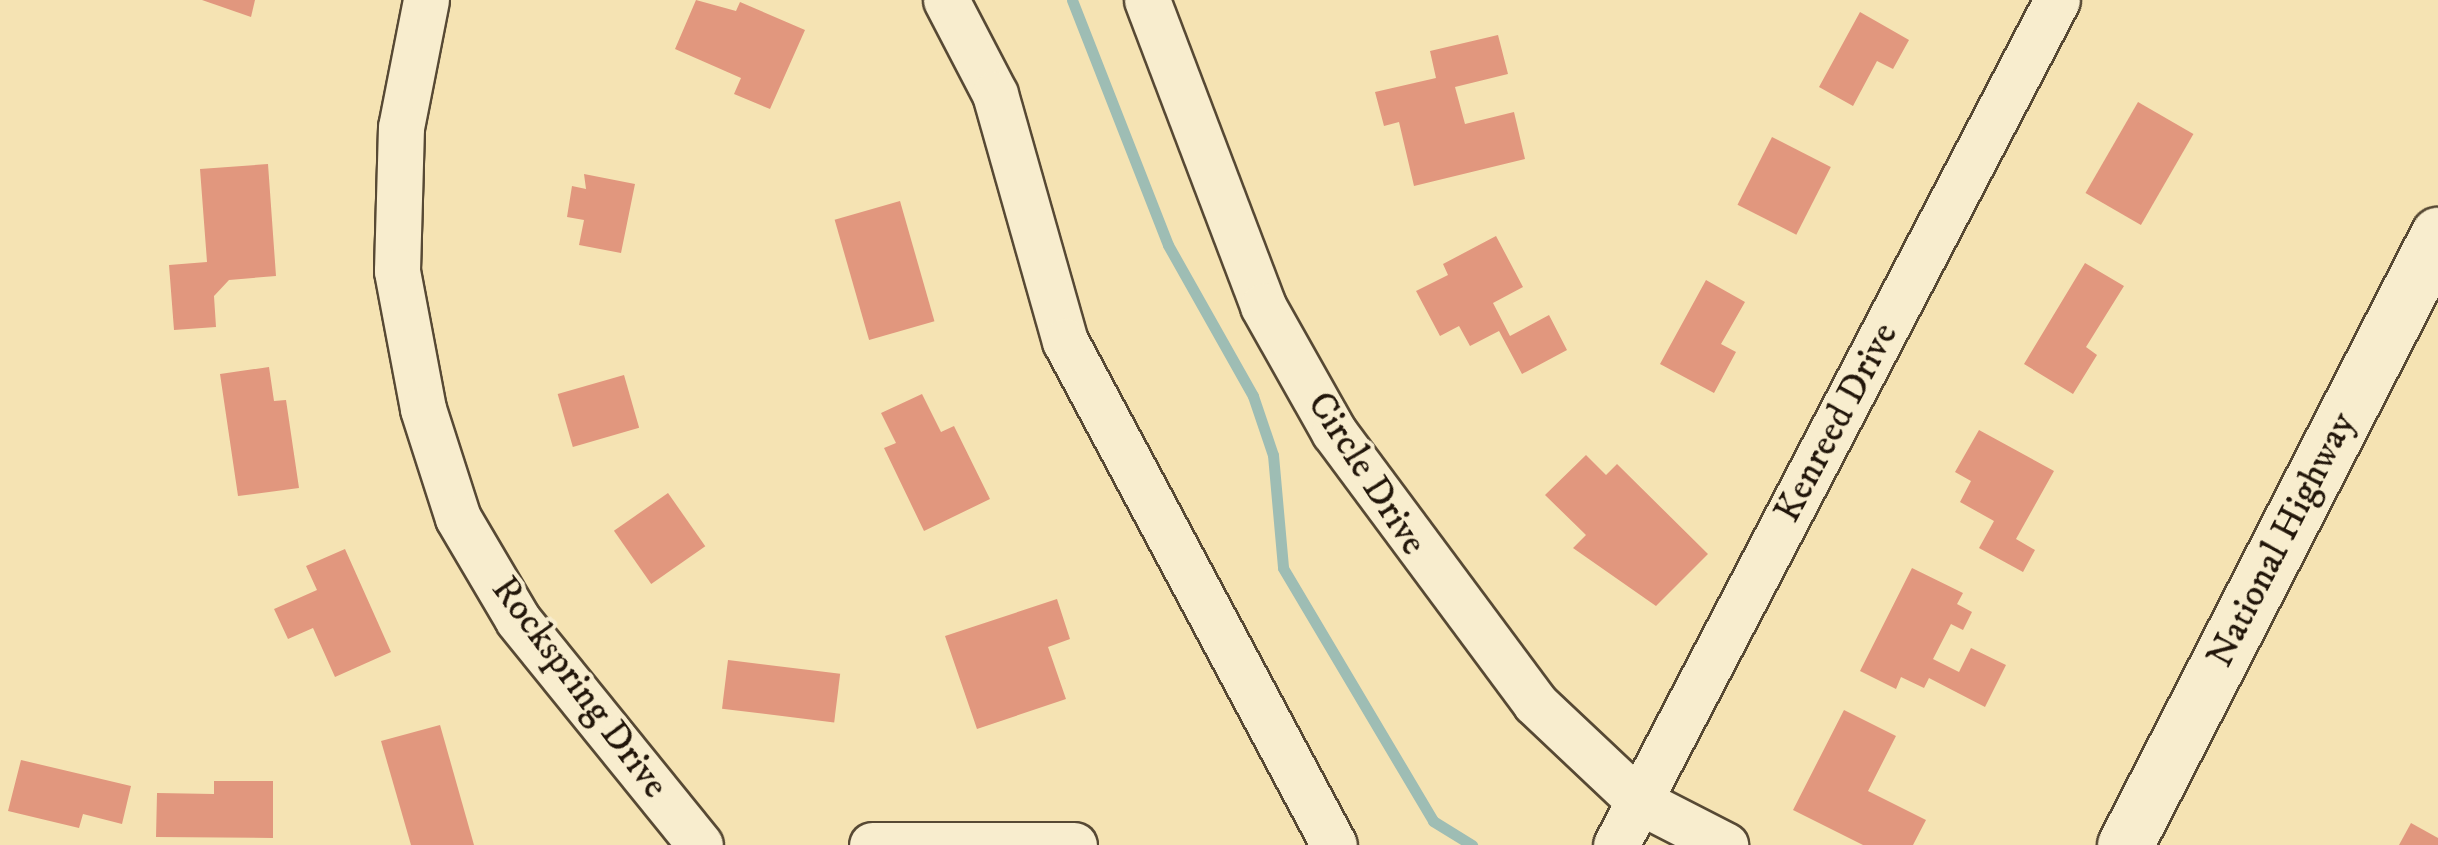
<!DOCTYPE html>
<style>
body{margin:0}
#map{position:relative;width:2438px;height:845px;overflow:hidden;background:#f5e3b3;font-family:"IM FELL DW Pica",serif}
div>[style]{position:absolute}
[style*='--x']{left:calc(var(--x)*1px);top:calc(var(--y)*1px);width:calc(var(--w)*1px);rotate:calc(var(--a)*1deg)}
.stream>*{height:11px;margin:-5.5px;padding:0 5.5px;transform-origin:5.5px;border-radius:5.5px;background:#9ebdb4}
.building>*{inset:0;background:#e1977e;transform-origin:0 0}
.roads{filter:drop-shadow(2px 0 #574934) drop-shadow(-2px 0 #574934) drop-shadow(0 2px #574934) drop-shadow(0 -2px #574934)}
.street>*{height:45px;margin:-22.5px;padding:0 22.5px;transform-origin:22.5px;border-radius:22.5px;background:#f8edce}
.secondary>*{height:55px;margin:-27.5px;padding:0 27.5px;transform-origin:27.5px;border-radius:27.5px;background:#f8edce}
span{translate:-50% -50%;white-space:nowrap;text-align:center;line-height:1.15;-webkit-text-stroke:8px #f8edce;paint-order:stroke}
.street-label{font-size:38px;color:#22160a}
</style>
<div id="map">
<div class="stream">
<div style="--x:1072;--y:0;--w:263;--a:68.6"></div>
<div style="--x:1168;--y:245;--w:173;--a:60.6"></div>
<div style="--x:1253;--y:396;--w:62;--a:71.3"></div>
<div style="--x:1273;--y:455;--w:113;--a:84.9"></div>
<div style="--x:1283;--y:568;--w:294;--a:59.3"></div>
<div style="--x:1433;--y:821;--w:46;--a:31.6"></div>
</div>
<div class="building">
<div style="clip-path:polygon(202px 0,255px 0,251px 17px)"></div>
<div style="clip-path:polygon(696px 0,736px 11px,740px 2px,805px 30px,770px 109px,734px 94px,741px 78px,675px 49px)"></div>
<div style="clip-path:polygon(1860px 12px,1909px 40px,1893px 69px,1877px 61px,1853px 106px,1819px 87px)"></div>
<div style="clip-path:polygon(1498px 35px,1508px 74px,1455px 87px,1465px 124px,1514px 112px,1525px 159px,1414px 186px,1399px 122px,1384px 126px,1375px 92px,1436px 78px,1430px 51px)"></div>
<div style="left:2138px;top:102px;width:64px;height:105px;rotate:30deg"></div>
<div style="left:1772px;top:137px;width:66px;height:76px;rotate:27deg"></div>
<div style="clip-path:polygon(268px 164px,276px 276px,229px 280px,214px 296px,216px 327px,174px 330px,169px 265px,207px 262px,200px 169px)"></div>
<div style="clip-path:polygon(584px 174px,635px 184px,621px 253px,579px 245px,584px 220px,567px 217px,572px 186px,586px 189px)"></div>
<div style="left:900px;top:201px;width:125px;height:68px;rotate:74deg"></div>
<div style="clip-path:polygon(1496px 236px,1523px 287px,1493px 303px,1510px 336px,1549px 315px,1567px 350px,1522px 374px,1499px 331px,1470px 346px,1459px 326px,1440px 336px,1416px 291px,1448px 275px,1443px 264px)"></div>
<div style="clip-path:polygon(2085px 263px,2124px 286px,2086px 347px,2097px 355px,2073px 394px,2024px 364px)"></div>
<div style="clip-path:polygon(1706px 280px,1745px 302px,1721px 344px,1736px 352px,1714px 393px,1660px 364px)"></div>
<div style="clip-path:polygon(269px 367px,274px 401px,286px 400px,299px 488px,238px 496px,220px 374px)"></div>
<div style="left:624px;top:375px;width:55px;height:69px;rotate:74deg"></div>
<div style="clip-path:polygon(922px 394px,941px 432px,954px 426px,990px 499px,924px 531px,884px 448px,896px 443px,881px 413px)"></div>
<div style="clip-path:polygon(1979px 430px,2054px 471px,2016px 539px,2035px 550px,2023px 572px,1979px 548px,1994px 521px,1960px 502px,1971px 481px,1955px 472px)"></div>
<div style="clip-path:polygon(1586px 455px,1606px 475px,1617px 464px,1708px 554px,1656px 606px,1573px 548px,1586px 535px,1545px 495px)"></div>
<div style="left:668px;top:493px;width:65px;height:66px;rotate:55deg"></div>
<div style="clip-path:polygon(345px 549px,391px 652px,335px 677px,313px 628px,288px 639px,274px 609px,317px 590px,306px 566px)"></div>
<div style="clip-path:polygon(1912px 568px,1963px 593px,1957px 604px,1972px 612px,1963px 630px,1951px 624px,1933px 659px,1959px 672px,1971px 648px,2006px 665px,1985px 707px,1929px 678px,1924px 688px,1901px 677px,1896px 689px,1860px 671px)"></div>
<div style="clip-path:polygon(1057px 599px,1070px 639px,1048px 647px,1066px 699px,977px 729px,945px 636px)"></div>
<div style="left:728px;top:660px;width:113px;height:49px;rotate:7deg"></div>
<div style="clip-path:polygon(1844px 710px,1896px 736px,1868px 791px,1926px 820px,1913px 845px,1863px 845px,1793px 810px)"></div>
<div style="clip-path:polygon(440px 725px,474px 845px,411px 845px,381px 741px)"></div>
<div style="clip-path:polygon(21px 760px,131px 786px,122px 824px,83px 814px,79px 828px,8px 811px)"></div>
<div style="clip-path:polygon(214px 781px,273px 781px,273px 838px,156px 837px,157px 793px,214px 794px)"></div>
<div style="clip-path:polygon(2411px 823px,2438px 838px,2438px 845px,2399px 845px)"></div>
</div>
<div class="roads">
<div class="street">
<div style="--x:426;--y:0;--w:129;--a:101.1"></div>
<div style="--x:401;--y:127;--w:144;--a:91.6"></div>
<div style="--x:397;--y:271;--w:140;--a:79.3"></div>
<div style="--x:423;--y:409;--w:114;--a:72.2"></div>
<div style="--x:458;--y:518;--w:118;--a:59.5"></div>
<div style="--x:518;--y:620;--w:289;--a:51"></div>
<div style="--x:946;--y:0;--w:106;--a:62.5"></div>
<div style="--x:995;--y:94;--w:257;--a:74.2"></div>
<div style="--x:1065;--y:341;--w:571;--a:61.91"></div>
<div style="--x:1147;--y:0;--w:327;--a:69.2"></div>
<div style="--x:1263;--y:306;--w:145;--a:60.6"></div>
<div style="--x:1334;--y:432;--w:337;--a:53.4"></div>
<div style="--x:1535;--y:703;--w:143;--a:43.3"></div>
<div style="--x:1639;--y:801;--w:97;--a:27.1"></div>
<div style="--x:872;--y:845;--w:202;--a:0"></div>
<div style="--x:1616;--y:845;--w:953;--a:-62.44"></div>
</div>
<div class="secondary">
<div style="--x:2125;--y:845;--w:686;--a:-62.84"></div>
</div>
</div>
<div class="street-label">
<span style="left:1837px;top:423px;rotate:-62deg">Kenreed Drive</span>
<span style="left:1366px;top:474px;rotate:57deg">Circle Drive</span>
<span style="left:2282px;top:540px;rotate:-63deg">National Highway</span>
<span style="left:579px;top:688px;rotate:53deg">Rockspring Drive</span>
</div>
</div>
